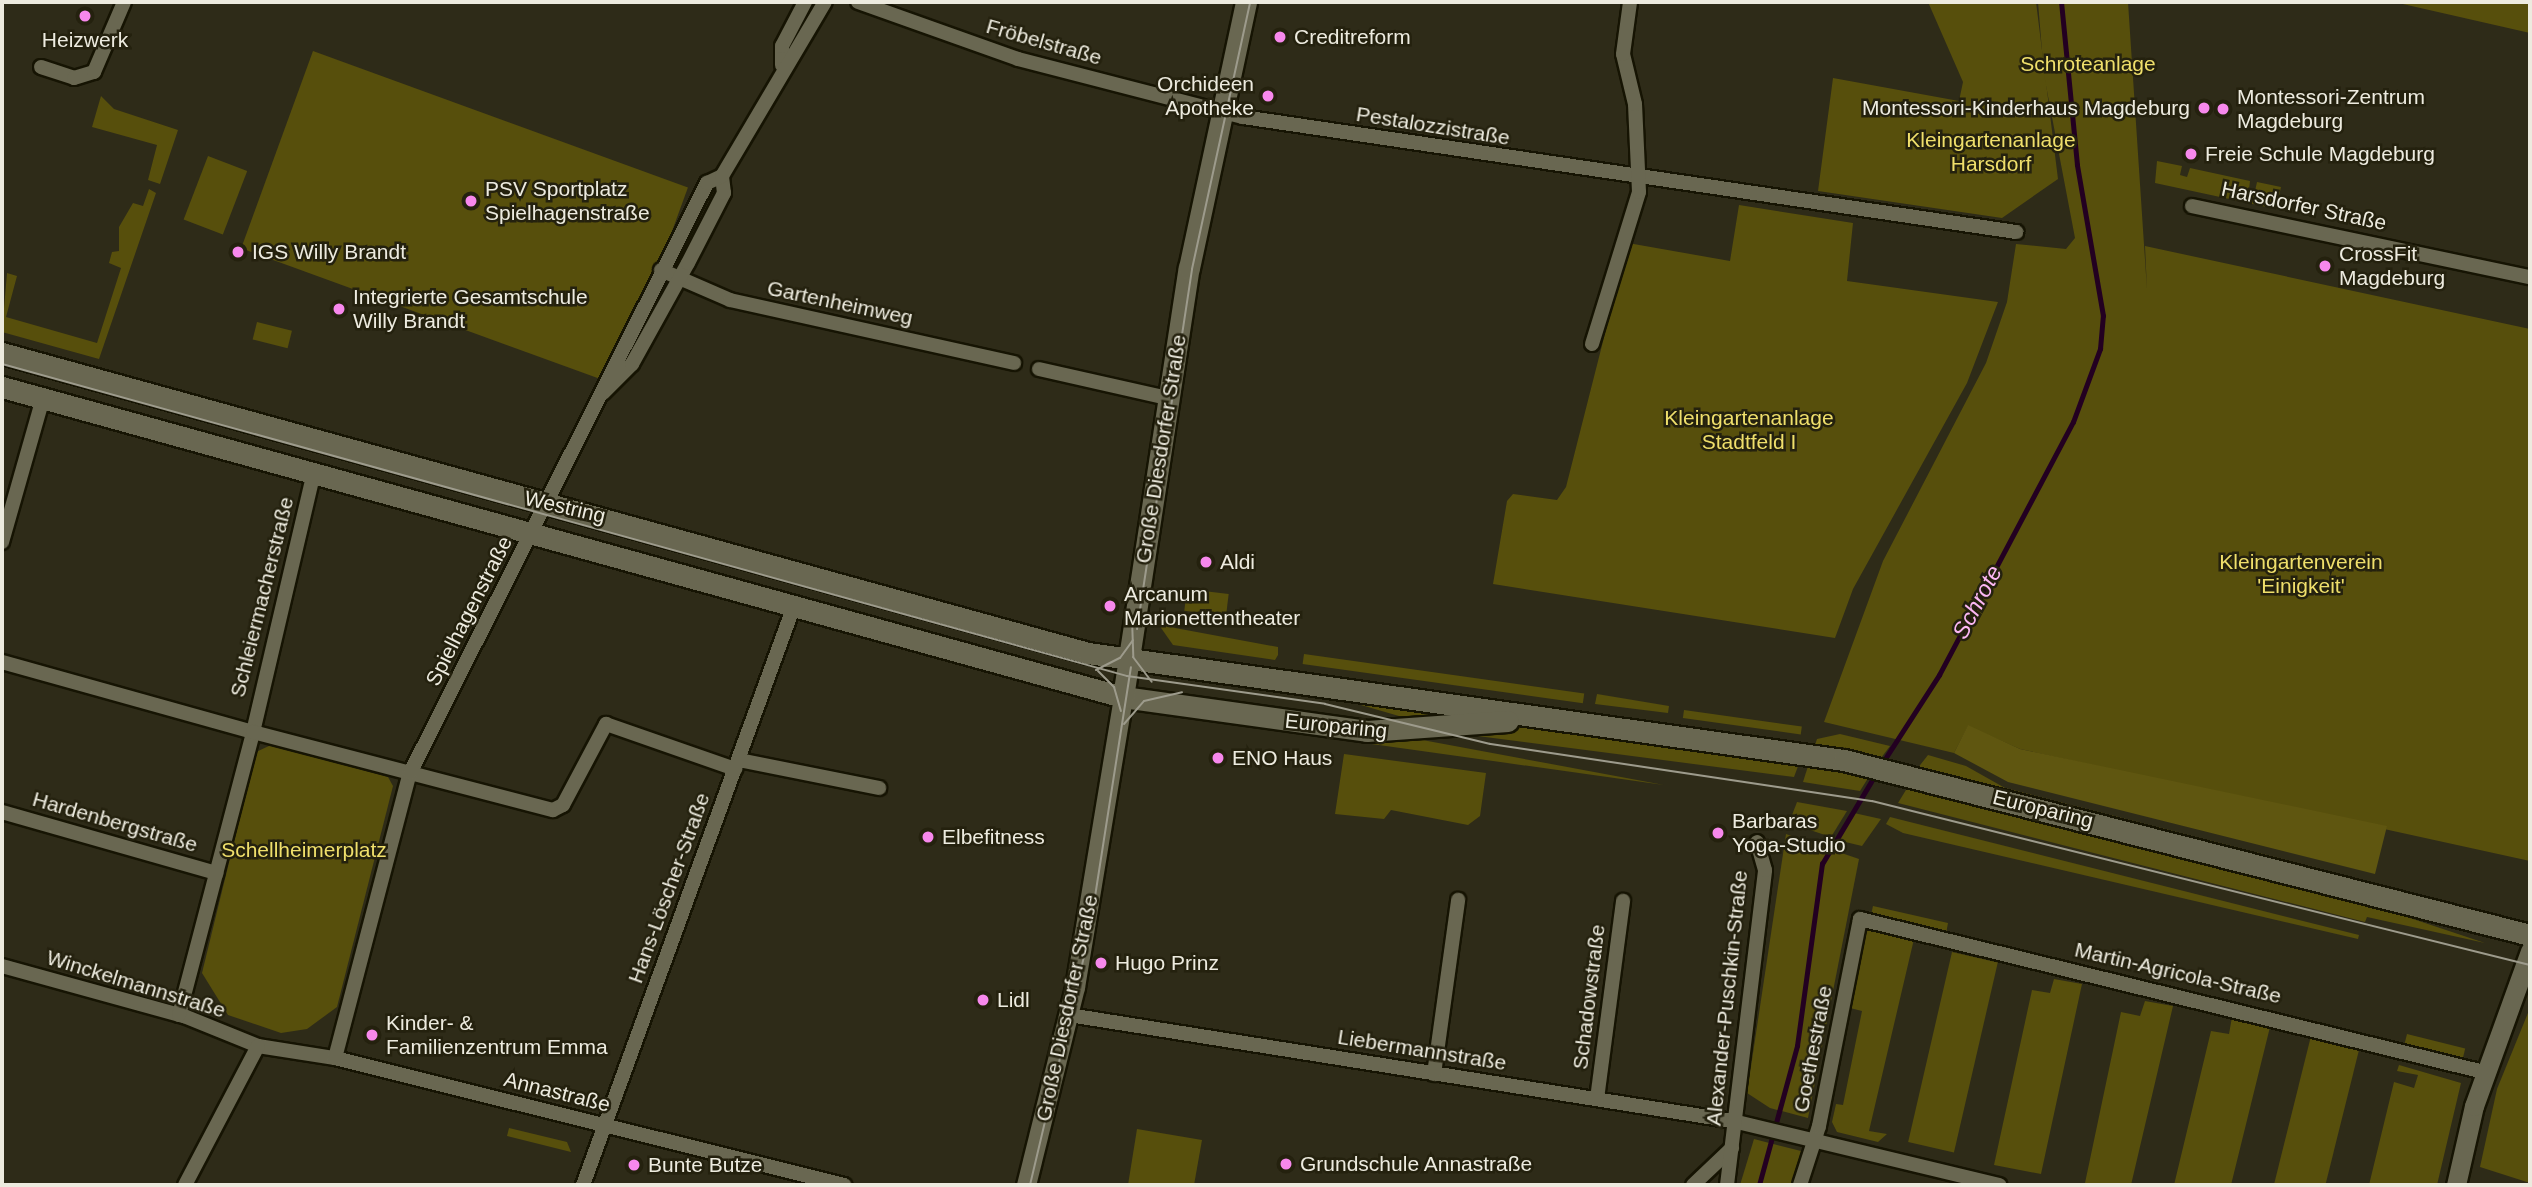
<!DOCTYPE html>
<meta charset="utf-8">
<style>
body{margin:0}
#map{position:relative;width:2532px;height:1187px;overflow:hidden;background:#2e2b18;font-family:Arial,sans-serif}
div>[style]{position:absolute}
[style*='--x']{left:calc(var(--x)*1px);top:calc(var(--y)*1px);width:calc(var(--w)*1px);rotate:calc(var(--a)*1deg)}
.green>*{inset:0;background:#574f0c;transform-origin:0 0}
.forest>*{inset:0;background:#5f5610}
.stream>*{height:4.5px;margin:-2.25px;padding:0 2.25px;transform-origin:2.25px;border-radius:2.25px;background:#230021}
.roads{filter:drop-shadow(2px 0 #161403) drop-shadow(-2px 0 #161403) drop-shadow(0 2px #161403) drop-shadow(0 -2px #161403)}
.minor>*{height:14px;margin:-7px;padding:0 7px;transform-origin:7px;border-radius:7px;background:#696751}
.tertiary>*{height:19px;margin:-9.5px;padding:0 9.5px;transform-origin:9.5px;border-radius:9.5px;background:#696751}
.secondary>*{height:21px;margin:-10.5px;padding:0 10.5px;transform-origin:10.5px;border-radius:10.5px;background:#696751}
.tram>*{height:2px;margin:-1px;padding:0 1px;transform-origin:1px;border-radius:1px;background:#9d9b8c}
.dots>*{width:19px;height:19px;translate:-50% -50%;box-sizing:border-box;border:4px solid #24210e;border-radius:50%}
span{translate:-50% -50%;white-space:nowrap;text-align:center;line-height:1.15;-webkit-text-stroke:5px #24210e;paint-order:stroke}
.poi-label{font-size:21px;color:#edebdf}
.left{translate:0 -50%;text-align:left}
.right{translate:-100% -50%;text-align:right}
.street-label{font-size:21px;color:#edebdf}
.park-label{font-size:21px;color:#efdf6b}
.water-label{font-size:23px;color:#fbb7f3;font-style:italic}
.frame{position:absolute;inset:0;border:4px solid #edebdf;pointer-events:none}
</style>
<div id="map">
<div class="green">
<div style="clip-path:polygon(1928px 2px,2036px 2px,2058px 179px,2002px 218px,1818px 191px,1833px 78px,1959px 101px,1963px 82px)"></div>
<div style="clip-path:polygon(2038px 2px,2128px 2px,2147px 290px,2145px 246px,2530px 329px,2530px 861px,2020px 749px,1968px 726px,1954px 753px,1824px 722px,1883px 561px,1986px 363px,2007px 302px,2016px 244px,2066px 249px,2075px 238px,2044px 75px)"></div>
<div style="clip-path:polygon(2394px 2px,2530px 2px,2530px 33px)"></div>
<div style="left:313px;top:51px;width:399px;height:210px;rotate:20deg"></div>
<div style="clip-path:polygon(101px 96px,114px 109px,178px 130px,160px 184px,148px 180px,157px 145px,92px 127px)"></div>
<div style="left:208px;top:156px;width:42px;height:68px;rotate:21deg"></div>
<div style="clip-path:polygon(2157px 161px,2182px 166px,2180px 175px,2187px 177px,2190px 168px,2250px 181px,2249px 190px,2255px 191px,2257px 182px,2281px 187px,2276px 209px,2155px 183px)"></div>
<div style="clip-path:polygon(149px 189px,156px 193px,99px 359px,2px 332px,7px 273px,17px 276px,6px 317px,97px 343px,121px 268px,109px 263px,112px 252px,119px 251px,119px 227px,133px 203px,143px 206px)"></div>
<div style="clip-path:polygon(1739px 205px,1853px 223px,1847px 281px,1998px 302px,1967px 383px,1853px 589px,1835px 638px,1493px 584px,1507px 501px,1513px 494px,1557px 500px,1566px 487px,1628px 243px,1730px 261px)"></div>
<div style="left:257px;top:322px;width:36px;height:18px;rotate:14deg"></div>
<div style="left:1187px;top:589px;width:42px;height:22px;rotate:7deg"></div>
<div style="clip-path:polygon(1159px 625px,1278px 647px,1278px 655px,1275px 660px,1173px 645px)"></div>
<div style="left:1304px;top:654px;width:283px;height:10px;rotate:8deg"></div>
<div style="clip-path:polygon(1597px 694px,1669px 706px,1668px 713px,1595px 704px)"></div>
<div style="clip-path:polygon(1330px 696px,1471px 716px,1423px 723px)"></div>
<div style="left:1684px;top:710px;width:119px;height:8px;rotate:8deg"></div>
<div style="clip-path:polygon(1529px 725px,1800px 761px,1794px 777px,1462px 734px)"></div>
<div style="clip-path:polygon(1268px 727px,1417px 739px,1664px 785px,1265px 729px)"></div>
<div style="clip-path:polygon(1840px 734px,1890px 746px,1881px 758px,1814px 748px,1817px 739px)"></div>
<div style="clip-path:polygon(271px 745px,388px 777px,393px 786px,337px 1007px,307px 1029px,281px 1033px,228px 1015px,202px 973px,256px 752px)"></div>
<div style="clip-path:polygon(1344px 754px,1486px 773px,1480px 816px,1468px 825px,1391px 810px,1384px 819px,1335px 814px)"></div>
<div style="clip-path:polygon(1928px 755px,1966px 766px,2005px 788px,2383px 885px,1917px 769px)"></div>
<div style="clip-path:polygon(1809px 763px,1870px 775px,1860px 791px,1803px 782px)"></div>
<div style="clip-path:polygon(1909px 785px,2344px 896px,2485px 943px,2367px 917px,2365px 922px,1898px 803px)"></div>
<div style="clip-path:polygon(1797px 802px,1847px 811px,1831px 837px,1789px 823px)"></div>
<div style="clip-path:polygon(1854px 813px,1881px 819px,1862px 846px,1837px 840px)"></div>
<div style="clip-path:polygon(1890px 817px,2359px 935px,2358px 939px,1903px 833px,1886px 824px)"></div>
<div style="clip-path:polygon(1786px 834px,1859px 859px,1808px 1118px,1770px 1108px,1747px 1093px)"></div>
<div style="clip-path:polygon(1873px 906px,1948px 923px,1946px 934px,1871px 915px)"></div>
<div style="clip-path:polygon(1866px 928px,1914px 939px,1869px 1131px,1887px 1134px,1878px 1142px,1837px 1132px,1832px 1122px,1836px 1104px,1843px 1105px,1862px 1011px,1850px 1008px)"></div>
<div style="left:1952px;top:952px;width:47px;height:195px;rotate:13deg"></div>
<div style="clip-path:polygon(2054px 979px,2082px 984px,2041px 1174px,1994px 1165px,2032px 990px,2050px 993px)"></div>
<div style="clip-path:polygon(2145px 1001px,2173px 1006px,2131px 1185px,2085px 1183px,2121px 1012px,2140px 1016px)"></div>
<div style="clip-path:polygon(2530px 1008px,2530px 1183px,2480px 1167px,2497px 1089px)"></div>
<div style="clip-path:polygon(2232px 1017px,2270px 1027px,2231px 1185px,2174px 1185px,2211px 1031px,2229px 1034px)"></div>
<div style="left:2407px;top:1034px;width:60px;height:11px;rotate:14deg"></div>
<div style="left:2311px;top:1036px;width:50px;height:153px;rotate:14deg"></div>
<div style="clip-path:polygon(2399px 1065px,2461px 1083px,2437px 1185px,2369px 1185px,2394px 1082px,2414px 1088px,2418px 1075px,2397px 1071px)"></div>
<div style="clip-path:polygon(509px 1128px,567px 1142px,571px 1152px,507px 1136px)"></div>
<div style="clip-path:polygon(1137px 1129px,1202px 1140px,1194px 1185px,1128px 1185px)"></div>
<div style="clip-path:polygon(1754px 1139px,1801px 1151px,1791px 1185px,1740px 1185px)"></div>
</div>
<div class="forest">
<div style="clip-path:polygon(1968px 725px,2020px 749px,2387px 826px,2375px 874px,2008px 782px,1954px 753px)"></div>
</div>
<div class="stream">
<div style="--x:1881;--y:765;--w:107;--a:-57.2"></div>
<div style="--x:1939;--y:675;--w:286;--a:-62.1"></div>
<div style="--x:2073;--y:422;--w:78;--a:-69.7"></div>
<div style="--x:2100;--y:349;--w:33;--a:-85"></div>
<div style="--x:2103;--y:316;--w:153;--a:-99.8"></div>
<div style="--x:2077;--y:165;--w:164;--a:-95.6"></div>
<div style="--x:1759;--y:1185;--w:144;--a:-74.7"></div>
<div style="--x:1797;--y:1046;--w:184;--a:-82.2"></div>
<div style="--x:1822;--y:864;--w:104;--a:-59.2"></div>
</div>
<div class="roads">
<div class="minor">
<div style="--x:858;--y:2;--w:170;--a:19.6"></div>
<div style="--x:1018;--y:59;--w:232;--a:14.5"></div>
<div style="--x:1243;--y:117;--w:782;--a:8.46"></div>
<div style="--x:782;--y:65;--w:19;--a:-90"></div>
<div style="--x:782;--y:46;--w:50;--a:-62.4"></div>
<div style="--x:41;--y:67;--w:35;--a:18"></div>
<div style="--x:74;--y:78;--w:21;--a:-17"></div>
<div style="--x:94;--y:72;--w:76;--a:-66.8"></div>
<div style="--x:2192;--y:206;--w:345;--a:11.9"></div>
<div style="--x:661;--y:270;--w:75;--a:23.5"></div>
<div style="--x:730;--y:300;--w:291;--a:12.5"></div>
<div style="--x:1592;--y:344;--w:159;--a:-72.8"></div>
<div style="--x:1639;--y:192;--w:88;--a:-92.6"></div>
<div style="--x:1635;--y:104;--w:51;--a:-103.5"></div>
<div style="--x:1623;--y:54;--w:52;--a:-82.3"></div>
<div style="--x:1039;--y:369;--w:132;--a:12.7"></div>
<div style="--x:603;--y:393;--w:41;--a:-45"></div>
<div style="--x:632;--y:364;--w:115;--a:-61"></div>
<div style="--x:688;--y:263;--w:79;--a:-62.8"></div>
<div style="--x:724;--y:193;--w:17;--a:-97"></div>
<div style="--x:2;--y:542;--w:150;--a:-74.1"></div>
<div style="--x:2;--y:662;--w:261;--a:15.6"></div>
<div style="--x:253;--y:732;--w:267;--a:-76.8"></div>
<div style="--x:739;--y:760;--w:143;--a:11.3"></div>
<div style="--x:2;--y:812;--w:223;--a:15.9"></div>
<div style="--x:2;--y:966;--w:189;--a:15.4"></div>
<div style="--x:184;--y:1016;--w:80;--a:22.1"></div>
<div style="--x:258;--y:1046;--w:78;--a:8.9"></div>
<div style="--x:335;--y:1058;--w:525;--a:14.01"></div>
<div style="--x:179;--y:1015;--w:293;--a:-75.3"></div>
<div style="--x:253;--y:732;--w:310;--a:14.6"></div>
<div style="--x:553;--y:810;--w:11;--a:-27"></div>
<div style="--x:563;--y:805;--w:92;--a:-62"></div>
<div style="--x:606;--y:724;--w:137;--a:19.2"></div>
<div style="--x:1069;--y:1015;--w:672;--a:9.07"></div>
<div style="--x:1733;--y:1121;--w:274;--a:13.5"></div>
<div style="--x:335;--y:1058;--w:295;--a:-75.3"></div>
<div style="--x:410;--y:773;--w:661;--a:-63.28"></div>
<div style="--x:707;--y:183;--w:17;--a:-25"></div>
<div style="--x:722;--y:176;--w:202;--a:-59.4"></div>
<div style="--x:1434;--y:1074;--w:176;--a:-82.1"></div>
<div style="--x:1597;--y:1099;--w:200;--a:-82.5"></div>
<div style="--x:185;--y:1185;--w:157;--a:-62.3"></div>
<div style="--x:583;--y:1185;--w:616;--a:-69.98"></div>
<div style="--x:1693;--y:1185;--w:54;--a:-43.5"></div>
<div style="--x:1727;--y:1185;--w:317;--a:-83.1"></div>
<div style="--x:1765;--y:870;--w:29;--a:-106"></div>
<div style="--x:1800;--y:1185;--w:62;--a:-72.1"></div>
<div style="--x:1819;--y:1126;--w:211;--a:-78.8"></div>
<div style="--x:1860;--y:919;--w:642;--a:13.78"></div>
</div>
<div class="tertiary">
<div style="--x:1026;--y:1185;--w:204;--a:-76.1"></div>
<div style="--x:1075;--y:987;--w:294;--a:-80.6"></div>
<div style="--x:2456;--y:1185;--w:81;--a:-77.2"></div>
<div style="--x:2474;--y:1106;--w:165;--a:-70.1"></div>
</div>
<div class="secondary">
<div style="--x:2;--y:353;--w:1127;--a:15.44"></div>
<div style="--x:1088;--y:653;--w:764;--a:8.06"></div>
<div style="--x:1844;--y:760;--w:708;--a:14.31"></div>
<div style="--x:2;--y:387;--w:1163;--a:15.46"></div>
<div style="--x:1123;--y:697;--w:246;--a:7.9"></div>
<div style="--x:1367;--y:731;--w:141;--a:-4.1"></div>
<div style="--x:1123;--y:697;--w:434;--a:-81.3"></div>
<div style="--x:1189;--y:268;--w:272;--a:-77.9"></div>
</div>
</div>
<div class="tram">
<div style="--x:2;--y:364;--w:1167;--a:15.5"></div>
<div style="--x:1127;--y:676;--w:200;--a:8"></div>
<div style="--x:1325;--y:704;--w:170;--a:13.6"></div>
<div style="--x:1490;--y:744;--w:386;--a:8.5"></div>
<div style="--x:1872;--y:801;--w:678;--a:14"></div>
<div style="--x:1132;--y:619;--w:38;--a:88"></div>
<div style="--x:1133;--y:657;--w:31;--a:53"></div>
<div style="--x:1137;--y:629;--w:364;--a:-81.3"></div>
<div style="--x:1192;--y:269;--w:273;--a:-77.7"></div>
<div style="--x:1096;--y:670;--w:27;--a:-27"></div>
<div style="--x:1120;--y:658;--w:22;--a:-54"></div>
<div style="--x:1098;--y:671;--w:23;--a:45"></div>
<div style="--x:1114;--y:687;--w:25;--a:74"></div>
<div style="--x:1124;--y:724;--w:30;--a:-49"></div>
<div style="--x:1144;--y:701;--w:39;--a:-13"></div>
<div style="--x:1030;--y:1185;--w:257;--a:-76.7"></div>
<div style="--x:1089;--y:935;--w:271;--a:-81.1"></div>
</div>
<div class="dots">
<div style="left:85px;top:16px;background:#f788ec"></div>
<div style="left:1280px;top:37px;background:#f788ec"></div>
<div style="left:1268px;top:96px;background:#f788ec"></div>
<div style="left:2204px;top:108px;background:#f788ec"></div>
<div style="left:2223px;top:109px;background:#f788ec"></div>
<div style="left:2191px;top:154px;background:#f788ec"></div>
<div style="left:471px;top:201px;background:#f788ec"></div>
<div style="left:238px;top:252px;background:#f788ec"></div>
<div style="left:2325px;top:266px;background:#f788ec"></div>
<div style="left:339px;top:309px;background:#f788ec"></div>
<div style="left:1206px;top:562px;background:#f788ec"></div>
<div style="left:1110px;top:606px;background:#f788ec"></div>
<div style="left:1218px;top:758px;background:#f788ec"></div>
<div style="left:1718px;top:833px;background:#f788ec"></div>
<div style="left:928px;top:837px;background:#f788ec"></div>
<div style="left:1101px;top:963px;background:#f788ec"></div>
<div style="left:983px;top:1000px;background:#f788ec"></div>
<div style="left:372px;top:1035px;background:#f788ec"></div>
<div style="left:1286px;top:1164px;background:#f788ec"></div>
<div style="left:634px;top:1165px;background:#f788ec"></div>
</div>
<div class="poi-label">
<span class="left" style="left:1294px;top:37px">Creditreform</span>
<span style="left:85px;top:40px">Heizwerk</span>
<span class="right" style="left:1254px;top:96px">Orchideen<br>Apotheke</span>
<span class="left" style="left:2237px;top:109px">Montessori-Zentrum<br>Magdeburg</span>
<span class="right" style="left:2190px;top:108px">Montessori-Kinderhaus Magdeburg</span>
<span class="left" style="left:2205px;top:154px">Freie Schule Magdeburg</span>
<span class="left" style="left:485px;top:201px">PSV Sportplatz<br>Spielhagenstraße</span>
<span class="left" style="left:252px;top:252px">IGS Willy Brandt</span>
<span class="left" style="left:2339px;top:266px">CrossFit<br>Magdeburg</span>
<span class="left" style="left:353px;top:309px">Integrierte Gesamtschule<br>Willy Brandt</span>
<span class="left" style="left:1220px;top:562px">Aldi</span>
<span class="left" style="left:1124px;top:606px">Arcanum<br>Marionettentheater</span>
<span class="left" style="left:1232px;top:758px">ENO Haus</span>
<span class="left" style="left:1732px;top:833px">Barbaras<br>Yoga-Studio</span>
<span class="left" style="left:942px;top:837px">Elbefitness</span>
<span class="left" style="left:1115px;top:963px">Hugo Prinz</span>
<span class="left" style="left:997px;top:1000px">Lidl</span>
<span class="left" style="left:386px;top:1035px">Kinder- &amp;<br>Familienzentrum Emma</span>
<span class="left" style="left:1300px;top:1164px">Grundschule Annastraße</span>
<span class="left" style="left:648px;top:1165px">Bunte Butze</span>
</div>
<div class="street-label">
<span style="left:1044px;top:42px;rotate:16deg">Fröbelstraße</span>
<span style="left:1433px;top:126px;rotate:9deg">Pestalozzistraße</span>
<span style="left:2304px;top:206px;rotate:12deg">Harsdorfer Straße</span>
<span style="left:840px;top:303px;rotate:12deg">Gartenheimweg</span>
<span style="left:1161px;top:449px;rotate:-81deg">Große Diesdorfer Straße</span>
<span style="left:565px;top:507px;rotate:13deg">Westring</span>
<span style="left:262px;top:597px;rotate:-76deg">Schleiermacherstraße</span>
<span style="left:469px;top:611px;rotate:-63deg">Spielhagenstraße</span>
<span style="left:1336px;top:726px;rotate:6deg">Europaring</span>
<span style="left:2043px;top:809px;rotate:14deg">Europaring</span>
<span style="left:115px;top:822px;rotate:16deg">Hardenbergstraße</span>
<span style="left:669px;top:888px;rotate:-70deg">Hans-Löscher-Straße</span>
<span style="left:2178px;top:973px;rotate:13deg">Martin-Agricola-Straße</span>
<span style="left:136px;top:984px;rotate:17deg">Winckelmannstraße</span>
<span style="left:1589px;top:997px;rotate:-83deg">Schadowstraße</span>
<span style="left:1727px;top:998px;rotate:-84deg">Alexander-Puschkin-Straße</span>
<span style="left:1067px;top:1008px;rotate:-78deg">Große Diesdorfer Straße</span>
<span style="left:1813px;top:1049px;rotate:-79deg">Goethestraße</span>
<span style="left:1422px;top:1050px;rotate:9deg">Liebermannstraße</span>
<span style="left:557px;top:1092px;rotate:14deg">Annastraße</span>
</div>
<div class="park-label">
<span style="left:2088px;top:64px">Schroteanlage</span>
<span style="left:1991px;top:152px">Kleingartenanlage<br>Harsdorf</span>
<span style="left:1749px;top:430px">Kleingartenanlage<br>Stadtfeld I</span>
<span style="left:2301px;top:574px">Kleingartenverein<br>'Einigkeit'</span>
<span style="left:304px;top:850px">Schellheimerplatz</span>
</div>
<div class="water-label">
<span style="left:1977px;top:602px;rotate:-62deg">Schrote</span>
</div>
<div class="frame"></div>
</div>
